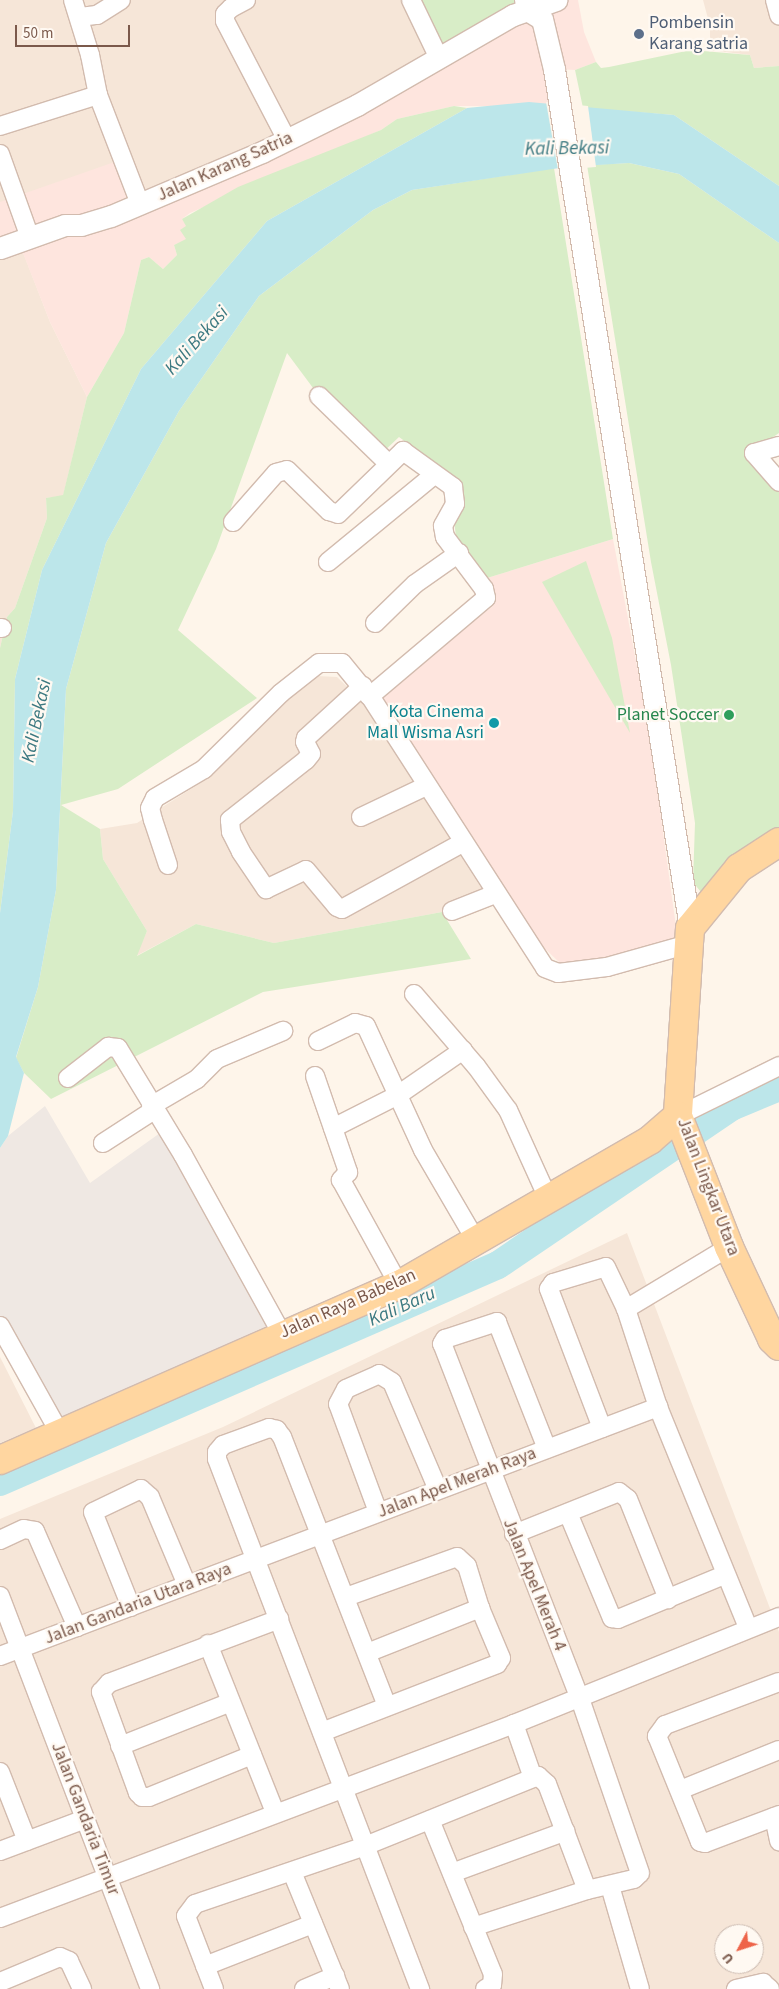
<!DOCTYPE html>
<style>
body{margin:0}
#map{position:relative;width:779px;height:1989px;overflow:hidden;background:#fef5ea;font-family:"Source Sans 3",sans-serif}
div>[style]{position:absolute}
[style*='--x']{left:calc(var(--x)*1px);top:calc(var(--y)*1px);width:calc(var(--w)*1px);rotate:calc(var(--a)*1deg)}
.residential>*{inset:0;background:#f6e6d8}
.commercial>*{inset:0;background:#fee5de}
.industrial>*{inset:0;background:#efe8e3}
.green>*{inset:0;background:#d8edc7}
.water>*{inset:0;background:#bce6ea}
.pier>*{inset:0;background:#fef5ea}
.river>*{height:28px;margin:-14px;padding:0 14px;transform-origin:14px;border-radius:14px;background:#bce6ea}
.roads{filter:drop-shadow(1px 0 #d2bbae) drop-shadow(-1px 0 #d2bbae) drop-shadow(0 1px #d2bbae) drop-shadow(0 -1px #d2bbae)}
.minor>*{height:18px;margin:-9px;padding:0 9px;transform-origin:9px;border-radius:9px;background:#fff}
.tertiary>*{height:21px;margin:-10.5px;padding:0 10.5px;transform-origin:10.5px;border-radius:10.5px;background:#fff}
.primary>*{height:28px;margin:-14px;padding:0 14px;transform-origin:14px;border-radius:14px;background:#ffd6a0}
.dots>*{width:14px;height:14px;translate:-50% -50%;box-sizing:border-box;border:2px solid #fff9f2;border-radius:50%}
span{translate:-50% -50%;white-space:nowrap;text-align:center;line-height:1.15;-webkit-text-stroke:4.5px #fff9f2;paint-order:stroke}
.service-label{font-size:18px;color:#4e5e75}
.left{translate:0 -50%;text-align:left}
.street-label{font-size:18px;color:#7b594b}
.culture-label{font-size:18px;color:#0d838f}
.right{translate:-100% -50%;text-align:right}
.leisure-label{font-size:18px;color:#27864d}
.water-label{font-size:19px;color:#3c7981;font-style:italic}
.north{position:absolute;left:714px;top:1924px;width:50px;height:50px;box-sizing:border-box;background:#fff9f2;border:1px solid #cab9af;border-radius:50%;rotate:230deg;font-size:14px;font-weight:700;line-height:20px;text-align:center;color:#7b594b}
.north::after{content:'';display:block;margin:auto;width:18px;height:22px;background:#ee6449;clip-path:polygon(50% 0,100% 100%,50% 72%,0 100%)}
.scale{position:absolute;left:15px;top:25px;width:115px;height:22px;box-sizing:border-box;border:2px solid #7b594b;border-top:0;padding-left:6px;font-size:15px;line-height:18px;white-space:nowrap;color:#7b594b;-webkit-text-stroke:4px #fff9f2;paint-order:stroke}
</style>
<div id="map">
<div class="residential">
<div style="clip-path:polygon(0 0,411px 0,438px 56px,357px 105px,19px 242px,50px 322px,87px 397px,63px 496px,46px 498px,47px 518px,15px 608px,7px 617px,0 648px)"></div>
<div style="clip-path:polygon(703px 0,779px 0,779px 66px,754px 68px,750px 55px,710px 50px,710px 26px)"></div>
<div style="clip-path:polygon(317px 676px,337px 677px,362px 701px,487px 897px,442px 912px,274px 943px,196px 924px,136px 956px,147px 931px,103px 859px,100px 829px,137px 823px,210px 777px,287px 695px)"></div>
<div style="clip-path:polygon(evenodd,627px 1233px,779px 1632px,779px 1989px,0 1989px,0 1519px,223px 1427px,627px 1233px,724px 1934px,754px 1934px,754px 1964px,724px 1964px,724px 1934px)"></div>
<div style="clip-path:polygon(0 1357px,36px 1428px,0 1443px)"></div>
</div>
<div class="commercial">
<div style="clip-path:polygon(556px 0,578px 0,584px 32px,596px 62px,575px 70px,554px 69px,558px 106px,454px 106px,397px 119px,381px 130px,190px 213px,182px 219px,187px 226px,186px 240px,174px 245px,177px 255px,163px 269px,149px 257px,141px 260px,124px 333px,87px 397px,50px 322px,19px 243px,0 248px,0 202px,123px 159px,140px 204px)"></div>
<div style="clip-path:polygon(613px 539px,649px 730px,678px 941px,594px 964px,561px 964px,535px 939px,380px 693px,493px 606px,487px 578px)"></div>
</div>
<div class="industrial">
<div style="clip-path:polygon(45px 1106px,90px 1183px,160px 1133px,271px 1324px,60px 1420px,0 1317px,0 1148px,8px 1136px)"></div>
</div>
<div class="green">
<div style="clip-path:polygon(411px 0,515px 0,513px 15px,438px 56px)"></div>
<div style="clip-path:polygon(691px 50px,750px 55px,754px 68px,779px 66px,779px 186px,674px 115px,583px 108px,575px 70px,596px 62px,601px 68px,609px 67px)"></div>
<div style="clip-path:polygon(454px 106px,467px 108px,267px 221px,141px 369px,42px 570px,15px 679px,13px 811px,0 913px,0 648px,7px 617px,15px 608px,47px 518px,46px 498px,63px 495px,87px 397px,124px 333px,141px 260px,149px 257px,163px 269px,177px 255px,174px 245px,186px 239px,180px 230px,186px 226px,182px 219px,238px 187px,381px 130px,397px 119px)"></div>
<div style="clip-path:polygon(629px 163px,679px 174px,779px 243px,779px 433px,751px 452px,779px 487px,779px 830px,704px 896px,693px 882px,695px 823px,671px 665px,651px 562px,587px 165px)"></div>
<div style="clip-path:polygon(554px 168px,613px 539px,487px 578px,456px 537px,454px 520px,463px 490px,453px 476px,399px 437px,380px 455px,319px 396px,287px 353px,216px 549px,178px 630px,257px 698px,118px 789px,61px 805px,100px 829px,103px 859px,147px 931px,137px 956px,196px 924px,274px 943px,442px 912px,471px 959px,263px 992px,51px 1099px,24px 1073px,16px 1058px,38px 987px,56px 890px,66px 689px,106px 543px,179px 411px,259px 296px,373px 210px,412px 190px)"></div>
<div style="clip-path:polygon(586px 561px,612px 638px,630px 733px,542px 582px)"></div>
</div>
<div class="water">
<div style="clip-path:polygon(529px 102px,674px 115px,779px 186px,779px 243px,679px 174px,629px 163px,566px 167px,412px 190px,373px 210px,259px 296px,179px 411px,106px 543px,66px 689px,56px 890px,38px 987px,16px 1057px,24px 1073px,8px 1136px,0 1148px,0 913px,13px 811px,15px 679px,42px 570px,141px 369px,267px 221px,467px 108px)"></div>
</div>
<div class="pier">
<div style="clip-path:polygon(546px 102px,588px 106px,596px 167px,558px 170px)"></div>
</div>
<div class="river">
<div style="--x:0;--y:1482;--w:543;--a:-23.54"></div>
<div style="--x:498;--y:1265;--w:282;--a:-34.1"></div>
<div style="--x:731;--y:1107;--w:52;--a:-22.6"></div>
</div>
<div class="roads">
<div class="minor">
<div style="--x:73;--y:0;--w:58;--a:72.8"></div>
<div style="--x:90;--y:55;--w:41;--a:78.7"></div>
<div style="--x:98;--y:95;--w:117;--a:68.9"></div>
<div style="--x:246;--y:0;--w:17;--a:152"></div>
<div style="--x:231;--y:8;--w:8;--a:135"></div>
<div style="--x:225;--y:14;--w:7;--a:90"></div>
<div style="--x:225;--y:21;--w:134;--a:62.5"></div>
<div style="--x:411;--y:0;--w:62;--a:64.3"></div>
<div style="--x:775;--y:0;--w:16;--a:75"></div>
<div style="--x:80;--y:17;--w:17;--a:-7"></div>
<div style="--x:97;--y:15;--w:28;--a:-32"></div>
<div style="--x:0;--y:126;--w:103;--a:-17.6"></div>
<div style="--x:0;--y:154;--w:89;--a:70.3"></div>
<div style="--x:319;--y:396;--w:96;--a:44.2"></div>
<div style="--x:779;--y:446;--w:26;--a:164"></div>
<div style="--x:754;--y:453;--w:38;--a:49"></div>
<div style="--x:233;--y:522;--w:65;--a:-48.7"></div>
<div style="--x:276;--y:473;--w:11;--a:-15"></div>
<div style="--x:287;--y:470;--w:59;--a:44.3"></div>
<div style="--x:329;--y:511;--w:9;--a:18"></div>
<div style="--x:338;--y:514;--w:91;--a:-44.1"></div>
<div style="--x:403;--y:451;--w:62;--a:35.8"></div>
<div style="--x:453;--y:487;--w:17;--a:83"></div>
<div style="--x:455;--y:504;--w:25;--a:119"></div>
<div style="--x:443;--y:526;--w:11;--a:80"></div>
<div style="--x:445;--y:537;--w:65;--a:53.1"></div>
<div style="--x:484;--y:589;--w:9;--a:77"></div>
<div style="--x:486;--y:598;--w:152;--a:139.8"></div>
<div style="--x:370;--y:696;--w:323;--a:57.2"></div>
<div style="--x:545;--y:968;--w:14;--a:21"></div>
<div style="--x:558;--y:973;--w:49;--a:-7"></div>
<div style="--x:607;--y:967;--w:85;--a:-15.7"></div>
<div style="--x:328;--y:562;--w:137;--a:-39.4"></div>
<div style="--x:375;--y:623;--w:56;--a:-44.3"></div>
<div style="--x:415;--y:584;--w:54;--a:-35.2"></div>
<div style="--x:0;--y:628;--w:2;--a:0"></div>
<div style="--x:363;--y:686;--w:77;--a:137.6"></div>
<div style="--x:306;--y:738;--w:4;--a:104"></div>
<div style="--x:305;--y:742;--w:13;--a:63"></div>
<div style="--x:311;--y:754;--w:8;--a:130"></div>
<div style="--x:306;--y:760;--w:97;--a:141.7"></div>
<div style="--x:230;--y:820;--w:12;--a:85"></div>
<div style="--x:231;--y:832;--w:22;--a:63"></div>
<div style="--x:241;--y:852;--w:45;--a:56"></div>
<div style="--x:266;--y:889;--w:44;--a:-25.4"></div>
<div style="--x:306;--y:870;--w:48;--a:50"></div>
<div style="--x:337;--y:907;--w:5;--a:22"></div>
<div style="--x:342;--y:909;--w:137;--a:-28.8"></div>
<div style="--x:361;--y:817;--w:72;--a:-25.5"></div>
<div style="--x:168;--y:865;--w:47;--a:-108.4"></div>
<div style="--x:153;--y:820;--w:12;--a:-104"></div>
<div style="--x:150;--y:808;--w:11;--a:-63"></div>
<div style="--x:155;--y:798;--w:57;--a:-30.6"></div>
<div style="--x:204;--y:769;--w:108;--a:-44.6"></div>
<div style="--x:281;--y:693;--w:48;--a:-38.3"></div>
<div style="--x:319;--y:663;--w:23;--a:0"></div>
<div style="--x:342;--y:663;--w:43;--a:50.7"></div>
<div style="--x:452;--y:911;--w:46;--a:-21.6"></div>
<div style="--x:414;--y:994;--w:95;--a:49.3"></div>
<div style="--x:476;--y:1066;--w:54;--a:54"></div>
<div style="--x:508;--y:1110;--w:97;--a:65.6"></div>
<div style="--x:318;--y:1041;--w:41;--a:-25.9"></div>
<div style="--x:355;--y:1023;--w:11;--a:15"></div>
<div style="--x:366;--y:1026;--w:136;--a:65.3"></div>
<div style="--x:423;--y:1150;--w:103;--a:59.7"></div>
<div style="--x:315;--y:1076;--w:102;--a:71"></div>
<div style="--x:348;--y:1172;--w:11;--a:131"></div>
<div style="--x:341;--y:1180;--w:120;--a:61.1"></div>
<div style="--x:68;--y:1078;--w:51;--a:-37.8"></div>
<div style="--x:108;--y:1047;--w:10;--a:6"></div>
<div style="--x:118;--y:1048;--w:125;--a:58.7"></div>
<div style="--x:183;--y:1155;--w:205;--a:61.1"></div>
<div style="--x:151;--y:1106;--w:53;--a:-30.4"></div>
<div style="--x:197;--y:1079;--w:28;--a:-45"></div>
<div style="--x:217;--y:1059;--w:72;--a:-23"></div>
<div style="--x:678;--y:1116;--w:113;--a:-26.3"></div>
<div style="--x:333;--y:1128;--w:73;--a:-26.9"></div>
<div style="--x:398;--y:1095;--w:79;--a:-34.7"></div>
<div style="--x:103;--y:1143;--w:61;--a:-32.9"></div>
<div style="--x:626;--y:1309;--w:120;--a:-31"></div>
<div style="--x:0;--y:1326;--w:125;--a:60.8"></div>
<div style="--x:602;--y:1428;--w:149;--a:-110.9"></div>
<div style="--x:549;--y:1289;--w:7;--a:-56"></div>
<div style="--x:553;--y:1283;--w:55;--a:-16.8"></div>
<div style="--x:606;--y:1267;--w:47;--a:64.5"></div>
<div style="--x:626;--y:1309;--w:103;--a:71.9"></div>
<div style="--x:658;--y:1407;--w:239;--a:67.8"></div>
<div style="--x:378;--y:1512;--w:115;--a:-110.3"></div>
<div style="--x:338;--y:1404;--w:17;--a:-62"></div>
<div style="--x:346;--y:1389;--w:36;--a:-24"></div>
<div style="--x:379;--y:1374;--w:15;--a:32"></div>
<div style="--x:392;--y:1382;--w:117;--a:66.9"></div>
<div style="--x:568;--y:1513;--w:114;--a:67.3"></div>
<div style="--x:612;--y:1618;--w:6;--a:9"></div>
<div style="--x:618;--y:1619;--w:115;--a:-22.5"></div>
<div style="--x:514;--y:1534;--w:113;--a:-21.8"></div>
<div style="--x:619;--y:1492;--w:11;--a:38"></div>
<div style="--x:628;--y:1499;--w:108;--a:68.2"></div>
<div style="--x:0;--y:1540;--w:26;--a:-25"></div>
<div style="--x:24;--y:1529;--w:11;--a:10"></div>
<div style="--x:35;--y:1531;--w:105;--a:66.4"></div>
<div style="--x:0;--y:1596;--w:421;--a:69.1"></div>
<div style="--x:131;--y:1607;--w:102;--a:-111.8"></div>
<div style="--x:93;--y:1512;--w:53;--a:-25.6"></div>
<div style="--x:141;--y:1489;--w:12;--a:42"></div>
<div style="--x:150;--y:1497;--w:95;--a:67.2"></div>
<div style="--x:208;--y:1644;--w:181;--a:68.3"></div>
<div style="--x:367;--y:1653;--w:122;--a:-21.7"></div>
<div style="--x:0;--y:1656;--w:704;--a:-20.73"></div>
<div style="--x:779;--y:1682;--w:122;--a:159.3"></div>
<div style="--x:665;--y:1725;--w:14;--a:126"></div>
<div style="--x:657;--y:1736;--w:114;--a:67.9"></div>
<div style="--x:700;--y:1842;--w:5;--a:11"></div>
<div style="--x:705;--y:1843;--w:79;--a:-20.7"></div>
<div style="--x:387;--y:1706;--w:289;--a:-111.3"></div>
<div style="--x:282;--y:1437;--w:9;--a:-126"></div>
<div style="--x:277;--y:1430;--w:8;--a:-166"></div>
<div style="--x:269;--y:1428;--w:49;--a:159.7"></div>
<div style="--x:223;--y:1445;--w:9;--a:131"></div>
<div style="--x:217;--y:1452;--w:7;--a:90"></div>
<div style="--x:217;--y:1459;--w:568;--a:69.04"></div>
<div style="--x:514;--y:1724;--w:57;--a:70.6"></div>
<div style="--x:322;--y:1732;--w:188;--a:-21.2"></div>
<div style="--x:497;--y:1664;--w:7;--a:-56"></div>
<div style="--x:501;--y:1658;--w:54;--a:-112.8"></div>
<div style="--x:480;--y:1608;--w:44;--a:-107.2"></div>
<div style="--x:467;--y:1566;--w:13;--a:-138"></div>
<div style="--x:457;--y:1557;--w:118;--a:160.2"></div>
<div style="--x:120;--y:1746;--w:119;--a:-21.6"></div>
<div style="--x:252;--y:1755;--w:111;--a:157.8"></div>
<div style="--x:149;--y:1797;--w:7;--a:180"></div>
<div style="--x:142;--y:1797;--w:6;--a:-135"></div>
<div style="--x:138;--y:1793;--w:108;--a:-110.1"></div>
<div style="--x:101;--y:1692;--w:12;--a:-48"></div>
<div style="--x:109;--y:1683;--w:182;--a:-20.6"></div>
<div style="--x:0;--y:1772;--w:74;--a:68.6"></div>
<div style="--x:680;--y:1790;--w:107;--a:-22"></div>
<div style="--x:774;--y:1817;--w:25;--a:78"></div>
<div style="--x:430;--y:1820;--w:166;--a:67.8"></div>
<div style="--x:493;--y:1974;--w:11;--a:95"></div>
<div style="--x:492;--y:1985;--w:8;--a:150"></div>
<div style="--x:0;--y:1851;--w:91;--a:-20.6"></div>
<div style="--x:292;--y:1872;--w:126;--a:67.7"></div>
<div style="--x:452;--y:1873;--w:121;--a:-20.2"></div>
<div style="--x:610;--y:1886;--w:107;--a:73.8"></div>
<div style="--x:0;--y:1918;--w:549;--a:-20.68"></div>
<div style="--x:514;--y:1724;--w:286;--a:-22"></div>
<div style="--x:473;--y:1927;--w:120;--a:-18"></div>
<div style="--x:587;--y:1890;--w:48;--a:-13.2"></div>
<div style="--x:634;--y:1879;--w:8;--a:-45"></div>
<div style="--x:640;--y:1873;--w:184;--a:-109"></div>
<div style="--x:580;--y:1699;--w:381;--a:-111.2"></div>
<div style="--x:442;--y:1344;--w:6;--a:-59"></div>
<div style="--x:445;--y:1339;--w:55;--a:-18.1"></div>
<div style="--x:497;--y:1322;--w:136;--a:68.5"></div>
<div style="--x:205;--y:1966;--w:116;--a:-21.3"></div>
<div style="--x:0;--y:1982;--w:65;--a:-22.6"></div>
<div style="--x:60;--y:1957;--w:10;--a:24"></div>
<div style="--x:69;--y:1961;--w:31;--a:65"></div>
<div style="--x:214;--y:1989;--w:78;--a:-111"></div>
<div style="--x:186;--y:1916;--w:15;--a:-53"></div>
<div style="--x:195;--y:1904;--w:180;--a:-18.8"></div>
<div style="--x:365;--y:1846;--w:187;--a:-22"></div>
<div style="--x:538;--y:1776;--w:12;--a:42"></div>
<div style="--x:547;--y:1784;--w:113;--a:69.3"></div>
<div style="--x:304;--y:1989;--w:34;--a:-23"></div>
<div style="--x:736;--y:1989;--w:28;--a:-13"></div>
<div style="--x:763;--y:1983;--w:9;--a:41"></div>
</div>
<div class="tertiary">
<div style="--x:525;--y:0;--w:12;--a:70"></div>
<div style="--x:529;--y:11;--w:15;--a:32"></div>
<div style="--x:542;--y:19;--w:51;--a:76.5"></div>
<div style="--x:554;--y:69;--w:870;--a:81"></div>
<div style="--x:0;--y:248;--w:69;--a:-19.5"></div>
<div style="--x:65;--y:225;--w:16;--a:0"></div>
<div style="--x:81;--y:225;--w:31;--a:-17"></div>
<div style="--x:111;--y:216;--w:164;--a:-23"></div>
<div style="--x:262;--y:152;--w:106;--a:-26.3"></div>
<div style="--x:357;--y:105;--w:180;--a:-30"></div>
<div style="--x:513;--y:15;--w:46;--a:-19.2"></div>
</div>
<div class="primary">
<div style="--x:779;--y:842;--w:48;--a:147"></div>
<div style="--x:739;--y:868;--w:77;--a:129.2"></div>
<div style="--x:690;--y:928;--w:188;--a:93.7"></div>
<div style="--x:678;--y:1116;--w:141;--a:68.7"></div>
<div style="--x:729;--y:1247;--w:102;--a:64.9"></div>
<div style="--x:772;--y:1339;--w:10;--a:45"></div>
<div style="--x:0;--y:1460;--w:436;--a:-23.7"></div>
<div style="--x:399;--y:1285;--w:290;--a:-30"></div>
<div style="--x:650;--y:1140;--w:37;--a:-41"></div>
</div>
</div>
<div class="dots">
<div style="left:639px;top:34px;background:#5c6f8a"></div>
<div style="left:729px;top:715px;background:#2e9e5b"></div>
<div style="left:494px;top:723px;background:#0f9aa8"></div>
</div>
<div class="service-label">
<span class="left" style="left:649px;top:34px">Pombensin<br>Karang satria</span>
</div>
<div class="street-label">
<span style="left:225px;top:167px;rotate:-24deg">Jalan Karang Satria</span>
<span style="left:708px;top:1187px;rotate:69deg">Jalan Lingkar Utara</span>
<span style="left:348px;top:1304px;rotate:-24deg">Jalan Raya Babelan</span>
<span style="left:457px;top:1483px;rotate:-21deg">Jalan Apel Merah Raya</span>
<span style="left:534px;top:1585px;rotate:68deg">Jalan Apel Merah 4</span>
<span style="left:138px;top:1604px;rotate:-21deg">Jalan Gandaria Utara Raya</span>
<span style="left:85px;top:1819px;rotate:69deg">Jalan Gandaria Timur</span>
</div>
<div class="culture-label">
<span class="right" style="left:484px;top:723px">Kota Cinema<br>Mall Wisma Asri</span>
</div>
<div class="leisure-label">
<span class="right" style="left:719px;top:715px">Planet Soccer</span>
</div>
<div class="water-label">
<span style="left:567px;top:149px;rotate:-1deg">Kali Bekasi</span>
<span style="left:197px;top:341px;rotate:-48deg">Kali Bekasi</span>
<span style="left:37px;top:721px;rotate:-78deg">Kali Bekasi</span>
<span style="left:402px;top:1307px;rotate:-24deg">Kali Baru</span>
</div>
<div class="north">U</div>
<div class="scale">50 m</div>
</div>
